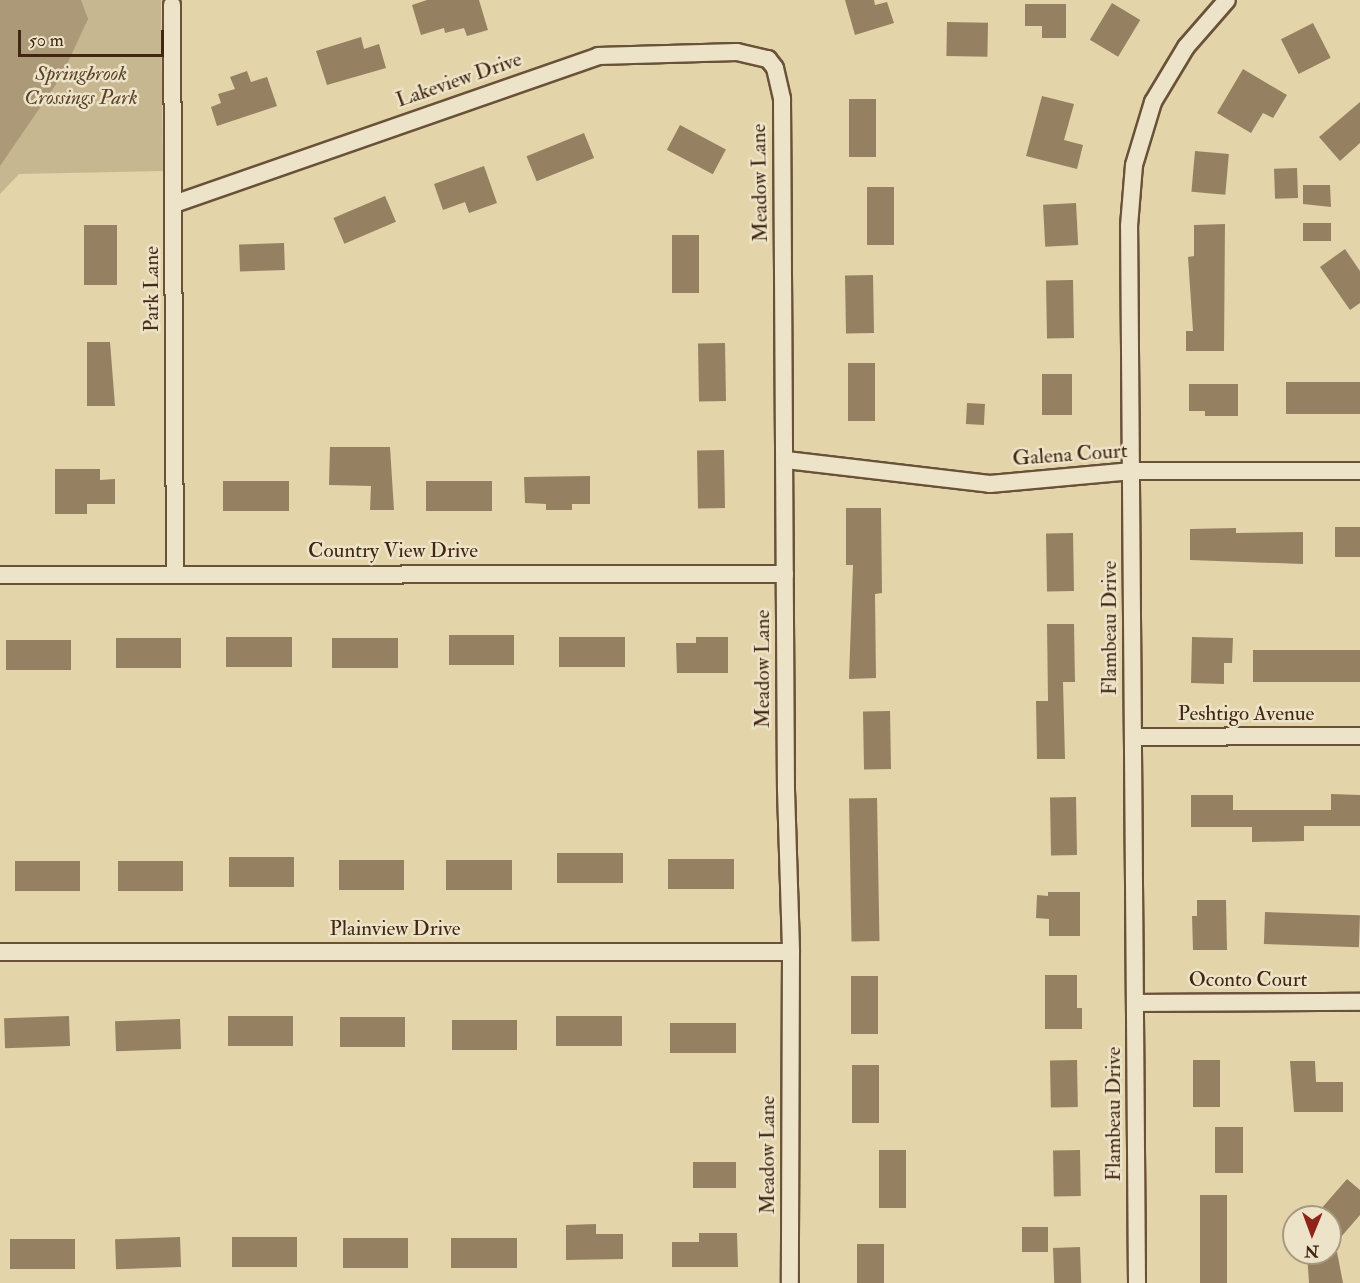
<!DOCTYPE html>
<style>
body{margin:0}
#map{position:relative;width:1360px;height:1283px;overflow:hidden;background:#e3d4aa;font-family:"IM FELL Double Pica",serif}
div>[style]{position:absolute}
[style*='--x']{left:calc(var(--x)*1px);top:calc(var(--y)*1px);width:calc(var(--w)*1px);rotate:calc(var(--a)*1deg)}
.green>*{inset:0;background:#c7b790}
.water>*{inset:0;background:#ac9977}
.building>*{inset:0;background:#958162;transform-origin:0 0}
.roads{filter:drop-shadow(2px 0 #6a5239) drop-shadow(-2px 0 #6a5239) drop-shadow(0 2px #6a5239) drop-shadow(0 -2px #6a5239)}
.street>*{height:16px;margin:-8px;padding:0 8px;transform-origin:8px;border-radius:8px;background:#ede3c8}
span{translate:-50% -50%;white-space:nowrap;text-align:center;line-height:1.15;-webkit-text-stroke:5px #ede3c8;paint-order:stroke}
.park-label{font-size:21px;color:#5c442c;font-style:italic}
.street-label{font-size:21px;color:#412713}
.north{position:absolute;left:1282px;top:1205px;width:60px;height:60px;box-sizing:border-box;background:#ede3c8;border:2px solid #a89880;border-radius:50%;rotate:181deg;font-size:16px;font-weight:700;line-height:24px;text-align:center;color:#412713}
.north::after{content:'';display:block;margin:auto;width:21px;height:27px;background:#8f2418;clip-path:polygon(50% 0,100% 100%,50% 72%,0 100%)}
.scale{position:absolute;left:18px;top:30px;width:146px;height:27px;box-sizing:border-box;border:3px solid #412713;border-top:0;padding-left:8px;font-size:18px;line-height:21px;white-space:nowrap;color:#412713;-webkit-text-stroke:4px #ede3c8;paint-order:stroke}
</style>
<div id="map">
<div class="green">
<div style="clip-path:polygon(0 0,161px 0,163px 171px,19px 174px,0 194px)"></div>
</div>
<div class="water">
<div style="clip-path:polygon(0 0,81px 0,88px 19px,61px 77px,0 166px)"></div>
</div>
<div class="building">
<div style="clip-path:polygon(427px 0,479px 0,488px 30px,467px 36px,464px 28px,445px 33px,444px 28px,421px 35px,412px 5px)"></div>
<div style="clip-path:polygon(845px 0,874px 0,875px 5px,887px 2px,894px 23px,855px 35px)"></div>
<div style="left:1112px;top:3px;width:33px;height:43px;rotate:31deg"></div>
<div style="clip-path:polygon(1025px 4px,1066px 4px,1066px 38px,1042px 38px,1042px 26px,1025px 26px)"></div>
<div style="left:947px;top:22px;width:41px;height:34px;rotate:1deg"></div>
<div style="left:1313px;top:23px;width:39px;height:36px;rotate:63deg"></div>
<div style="clip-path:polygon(361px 37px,364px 49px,379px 44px,386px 68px,327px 85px,316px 51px)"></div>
<div style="clip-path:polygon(1243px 69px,1287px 95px,1273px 118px,1263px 113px,1251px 133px,1217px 113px)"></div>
<div style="clip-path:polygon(247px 71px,251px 82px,267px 77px,277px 106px,217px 126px,211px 107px,221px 103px,218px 94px,235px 89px,230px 77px)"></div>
<div style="clip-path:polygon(1042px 96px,1074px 104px,1064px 140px,1083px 145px,1077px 169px,1026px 156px)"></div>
<div style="left:849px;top:99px;width:27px;height:58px"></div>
<div style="clip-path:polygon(1360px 102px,1360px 143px,1340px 161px,1319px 137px)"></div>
<div style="left:680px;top:125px;width:52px;height:28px;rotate:28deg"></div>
<div style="left:584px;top:133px;width:27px;height:62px;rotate:68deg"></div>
<div style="left:1195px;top:151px;width:34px;height:41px;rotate:5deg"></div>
<div style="clip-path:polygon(484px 166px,497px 203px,469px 213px,465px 202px,443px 210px,434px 184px)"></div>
<div style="left:1297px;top:168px;width:30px;height:23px;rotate:88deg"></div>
<div style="clip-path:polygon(1303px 185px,1330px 185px,1331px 207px,1303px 204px)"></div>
<div style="left:867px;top:187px;width:27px;height:58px"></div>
<div style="left:385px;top:196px;width:28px;height:56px;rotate:67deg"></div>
<div style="left:1076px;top:203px;width:42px;height:33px;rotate:87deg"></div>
<div style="left:1303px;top:223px;width:28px;height:18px"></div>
<div style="clip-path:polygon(1225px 224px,1224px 351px,1186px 351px,1186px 331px,1193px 331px,1188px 257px,1194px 256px,1194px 225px)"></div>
<div style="left:84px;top:225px;width:33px;height:60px"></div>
<div style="left:672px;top:235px;width:27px;height:58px"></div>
<div style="left:284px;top:243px;width:27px;height:45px;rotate:88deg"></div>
<div style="clip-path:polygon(1345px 249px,1360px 271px,1360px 303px,1350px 310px,1320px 267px)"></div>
<div style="left:873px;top:275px;width:58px;height:28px;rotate:89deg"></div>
<div style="left:1073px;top:280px;width:58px;height:27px;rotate:89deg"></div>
<div style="clip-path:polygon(87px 342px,110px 342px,115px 406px,87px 406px)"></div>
<div style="left:725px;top:343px;width:58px;height:27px;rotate:89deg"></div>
<div style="left:848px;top:363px;width:27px;height:58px"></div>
<div style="left:1042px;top:374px;width:30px;height:41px"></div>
<div style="left:1360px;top:382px;width:32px;height:74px;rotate:90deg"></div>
<div style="clip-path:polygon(1189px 384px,1238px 384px,1238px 416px,1205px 416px,1205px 411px,1189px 411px)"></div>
<div style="left:967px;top:403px;width:18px;height:21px;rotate:3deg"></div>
<div style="clip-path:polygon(330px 447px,390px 447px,394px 510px,370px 510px,371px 486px,329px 485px)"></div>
<div style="left:724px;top:450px;width:58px;height:27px;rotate:89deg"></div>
<div style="clip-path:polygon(55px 469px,100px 469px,100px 480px,115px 479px,115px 504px,87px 504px,87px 514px,55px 514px)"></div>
<div style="clip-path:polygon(590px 476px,590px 504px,572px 504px,572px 510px,546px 510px,546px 504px,525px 503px,524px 477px)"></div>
<div style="left:223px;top:481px;width:66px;height:30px"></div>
<div style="left:492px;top:481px;width:30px;height:66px;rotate:90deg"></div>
<div style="clip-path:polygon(846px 508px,881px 508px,882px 593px,875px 594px,876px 678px,849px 679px,853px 565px,846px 565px)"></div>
<div style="left:1335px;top:527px;width:25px;height:30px"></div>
<div style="clip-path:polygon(1236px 528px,1236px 533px,1303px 532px,1303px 564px,1190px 560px,1190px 529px)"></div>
<div style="left:1073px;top:533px;width:58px;height:27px;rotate:89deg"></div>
<div style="clip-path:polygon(1047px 624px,1074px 624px,1075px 682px,1063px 682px,1065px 759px,1037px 759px,1036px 701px,1048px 701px)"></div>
<div style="left:514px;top:635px;width:30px;height:65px;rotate:90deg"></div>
<div style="left:226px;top:637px;width:66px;height:30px"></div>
<div style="left:625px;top:637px;width:30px;height:66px;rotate:90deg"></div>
<div style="clip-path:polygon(696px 637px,728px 637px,728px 673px,677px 673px,676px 643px,696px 643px)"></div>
<div style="clip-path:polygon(1192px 637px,1233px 638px,1232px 663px,1224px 663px,1224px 684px,1191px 683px)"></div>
<div style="left:181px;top:638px;width:30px;height:65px;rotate:90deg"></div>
<div style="left:332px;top:638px;width:66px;height:30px"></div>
<div style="left:6px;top:640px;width:65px;height:30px"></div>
<div style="left:1253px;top:650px;width:107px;height:32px"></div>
<div style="left:890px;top:711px;width:58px;height:27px;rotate:89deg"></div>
<div style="clip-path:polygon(1331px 794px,1360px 795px,1360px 826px,1304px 826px,1304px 841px,1252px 842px,1252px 827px,1191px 827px,1191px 795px,1233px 795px,1233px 810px,1331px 810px)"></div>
<div style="left:1076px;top:797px;width:58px;height:26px;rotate:89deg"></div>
<div style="left:877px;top:798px;width:143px;height:28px;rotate:89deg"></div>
<div style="left:623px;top:853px;width:30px;height:66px;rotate:90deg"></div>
<div style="left:294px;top:857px;width:30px;height:65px;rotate:90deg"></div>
<div style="left:734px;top:859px;width:30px;height:66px;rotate:90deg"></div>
<div style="left:404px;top:860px;width:30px;height:65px;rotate:90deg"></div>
<div style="left:446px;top:860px;width:66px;height:30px"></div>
<div style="left:15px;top:861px;width:65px;height:30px"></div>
<div style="left:118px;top:861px;width:65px;height:30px"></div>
<div style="clip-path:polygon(1048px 892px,1080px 892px,1080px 936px,1049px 936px,1049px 919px,1036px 918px,1037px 895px,1048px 896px)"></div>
<div style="clip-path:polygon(1197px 900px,1226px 900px,1227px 950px,1193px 950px,1192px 916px,1197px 916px)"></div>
<div style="left:1265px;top:912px;width:95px;height:32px;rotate:2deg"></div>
<div style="clip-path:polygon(1045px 975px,1077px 975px,1077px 1008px,1082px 1008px,1082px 1029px,1045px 1029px)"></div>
<div style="left:851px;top:976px;width:27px;height:58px"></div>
<div style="left:69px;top:1016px;width:30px;height:65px;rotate:88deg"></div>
<div style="left:293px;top:1016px;width:30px;height:65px;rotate:90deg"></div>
<div style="left:622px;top:1016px;width:30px;height:66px;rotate:90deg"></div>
<div style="left:340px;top:1017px;width:65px;height:30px"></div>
<div style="left:180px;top:1019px;width:30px;height:65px;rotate:88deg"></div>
<div style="left:517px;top:1020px;width:30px;height:65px;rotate:90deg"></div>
<div style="left:736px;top:1023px;width:30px;height:66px;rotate:90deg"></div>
<div style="left:1077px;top:1060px;width:47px;height:27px;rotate:89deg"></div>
<div style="left:1193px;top:1060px;width:27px;height:47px"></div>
<div style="clip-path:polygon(1290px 1061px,1315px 1061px,1316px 1082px,1343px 1082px,1343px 1112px,1294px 1112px)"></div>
<div style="left:852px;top:1065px;width:27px;height:58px"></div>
<div style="left:1215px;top:1127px;width:28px;height:46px"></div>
<div style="left:879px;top:1150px;width:27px;height:58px"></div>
<div style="left:1080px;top:1150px;width:46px;height:27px;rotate:89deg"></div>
<div style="left:693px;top:1162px;width:43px;height:26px"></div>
<div style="clip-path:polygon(1347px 1179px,1360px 1190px,1360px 1215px,1341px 1237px,1330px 1228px,1330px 1217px,1314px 1217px)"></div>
<div style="left:1227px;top:1195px;width:88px;height:27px;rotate:90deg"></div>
<div style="clip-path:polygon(596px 1224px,596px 1234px,623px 1234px,623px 1259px,566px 1260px,566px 1225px)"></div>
<div style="left:1048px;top:1227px;width:25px;height:26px;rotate:90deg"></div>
<div style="clip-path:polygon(699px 1233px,737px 1233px,738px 1267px,672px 1267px,672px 1242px,699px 1242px)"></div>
<div style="left:180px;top:1237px;width:30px;height:65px;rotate:88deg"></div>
<div style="left:297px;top:1237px;width:30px;height:65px;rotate:90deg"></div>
<div style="left:408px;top:1238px;width:30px;height:65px;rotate:90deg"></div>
<div style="left:517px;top:1238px;width:30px;height:66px;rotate:90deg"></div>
<div style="left:75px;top:1239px;width:30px;height:65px;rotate:90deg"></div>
<div style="left:857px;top:1244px;width:27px;height:39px"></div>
<div style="left:1080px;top:1247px;width:36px;height:27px;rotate:88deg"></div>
<div style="clip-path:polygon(1337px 1252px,1343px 1283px,1309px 1283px,1307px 1254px)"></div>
</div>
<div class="roads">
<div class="street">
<div style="--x:172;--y:5;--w:569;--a:89.7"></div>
<div style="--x:174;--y:204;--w:449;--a:-19.2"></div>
<div style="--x:598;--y:56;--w:139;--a:-1.6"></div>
<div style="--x:737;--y:52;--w:32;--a:13"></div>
<div style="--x:768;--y:59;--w:11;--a:52"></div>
<div style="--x:775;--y:68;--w:32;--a:77"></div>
<div style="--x:782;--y:99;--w:691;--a:89.67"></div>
<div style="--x:786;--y:790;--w:162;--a:88.2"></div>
<div style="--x:791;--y:952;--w:331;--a:90.2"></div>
<div style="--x:786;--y:460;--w:205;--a:6.7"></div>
<div style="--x:990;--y:484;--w:143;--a:-5.2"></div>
<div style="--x:1132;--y:471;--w:228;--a:0"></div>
<div style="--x:0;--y:575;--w:785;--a:-0.07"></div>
<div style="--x:1133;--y:737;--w:227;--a:-0.3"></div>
<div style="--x:0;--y:952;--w:791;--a:0"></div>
<div style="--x:1136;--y:1003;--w:224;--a:-0.3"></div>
<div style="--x:1137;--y:1283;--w:1057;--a:-90.43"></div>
<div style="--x:1129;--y:226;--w:61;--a:-85.3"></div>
<div style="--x:1134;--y:165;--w:66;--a:-73.2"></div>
<div style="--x:1153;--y:102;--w:64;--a:-59"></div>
<div style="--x:1186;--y:47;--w:62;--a:-48.9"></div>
</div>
</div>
<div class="park-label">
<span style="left:81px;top:86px">Springbrook<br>Crossings Park</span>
</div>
<div class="street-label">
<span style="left:459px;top:80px;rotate:-19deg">Lakeview Drive</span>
<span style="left:760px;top:183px;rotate:-91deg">Meadow Lane</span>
<span style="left:152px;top:289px;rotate:-90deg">Park Lane</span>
<span style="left:1070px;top:455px;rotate:-4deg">Galena Court</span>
<span style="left:393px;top:551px">Country View Drive</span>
<span style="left:1110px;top:628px;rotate:-90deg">Flambeau Drive</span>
<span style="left:763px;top:669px;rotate:-90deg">Meadow Lane</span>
<span style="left:1246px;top:714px">Peshtigo Avenue</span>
<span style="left:395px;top:929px">Plainview Drive</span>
<span style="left:1248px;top:980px">Oconto Court</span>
<span style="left:1114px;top:1114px;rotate:-90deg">Flambeau Drive</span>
<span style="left:768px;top:1155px;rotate:-90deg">Meadow Lane</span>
</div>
<div class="north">N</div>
<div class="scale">50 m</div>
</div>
